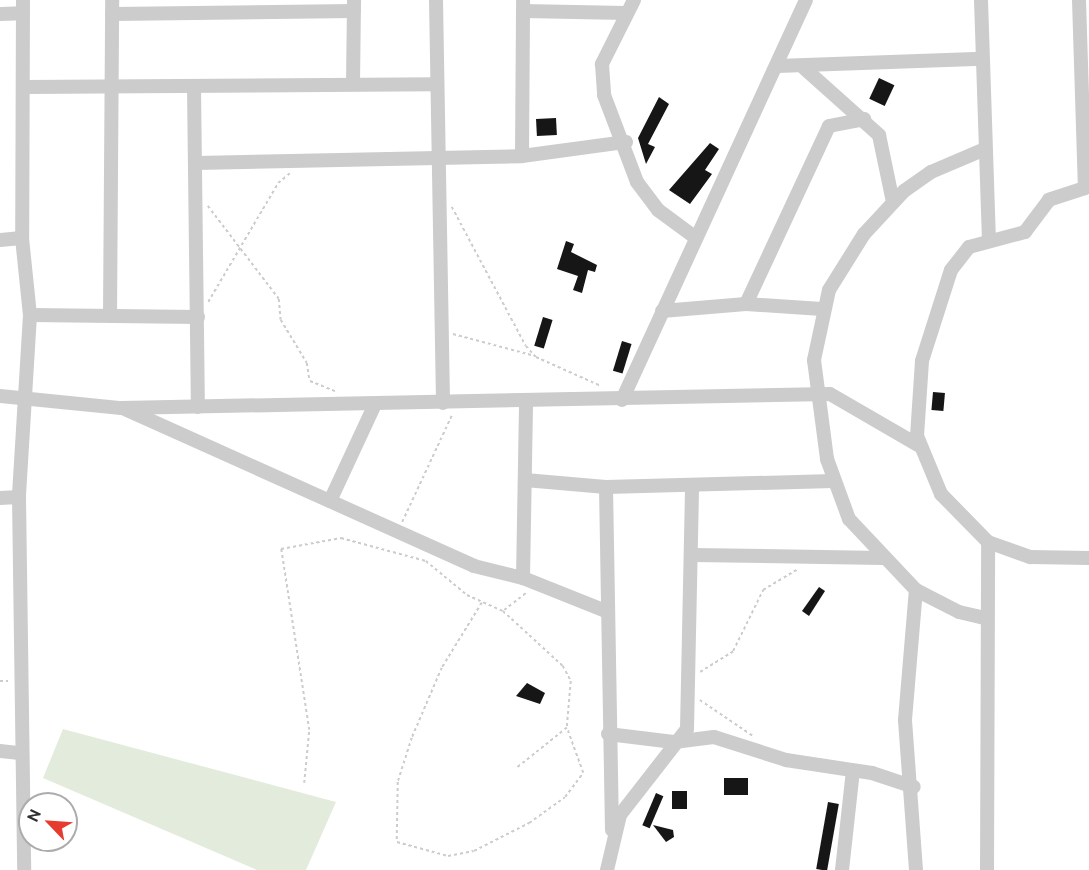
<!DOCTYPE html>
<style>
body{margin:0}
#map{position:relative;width:1089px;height:870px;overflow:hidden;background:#fff;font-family:Ubuntu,sans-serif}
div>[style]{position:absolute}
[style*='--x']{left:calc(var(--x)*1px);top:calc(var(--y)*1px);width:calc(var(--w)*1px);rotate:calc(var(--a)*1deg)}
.green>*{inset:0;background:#e3ecdc}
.building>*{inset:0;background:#161616;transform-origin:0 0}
.path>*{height:1.5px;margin-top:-0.75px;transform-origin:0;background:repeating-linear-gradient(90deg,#ccc 0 3px,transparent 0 6px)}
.minor>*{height:14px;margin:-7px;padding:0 7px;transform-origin:7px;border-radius:7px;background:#ccc}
span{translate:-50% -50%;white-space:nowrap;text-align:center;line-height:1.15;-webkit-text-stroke:6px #fff;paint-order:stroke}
.north{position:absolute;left:18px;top:792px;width:60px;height:60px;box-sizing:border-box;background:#fff;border:2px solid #acacac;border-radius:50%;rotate:295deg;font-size:16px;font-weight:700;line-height:24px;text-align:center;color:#2f2f2f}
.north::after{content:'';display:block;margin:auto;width:21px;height:27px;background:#e63c30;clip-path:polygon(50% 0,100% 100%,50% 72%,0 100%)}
</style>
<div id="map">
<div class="green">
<div style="clip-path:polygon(63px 729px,336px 802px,306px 870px,257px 870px,43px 778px)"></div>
</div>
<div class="building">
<div style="left:879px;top:78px;width:17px;height:23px;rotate:25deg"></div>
<div style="clip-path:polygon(659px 97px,669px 104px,648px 144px,655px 147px,646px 164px,638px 138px)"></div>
<div style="left:556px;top:118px;width:17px;height:20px;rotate:87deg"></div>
<div style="clip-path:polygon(710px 143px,719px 149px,705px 170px,712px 174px,690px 204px,669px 190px)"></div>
<div style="clip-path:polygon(566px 241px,574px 244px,571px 252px,597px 265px,595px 272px,588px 270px,582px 293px,573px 290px,578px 276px,557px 269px)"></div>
<div style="left:543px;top:317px;width:10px;height:30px;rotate:17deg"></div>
<div style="left:622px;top:341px;width:10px;height:31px;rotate:17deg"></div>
<div style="left:933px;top:392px;width:12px;height:18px;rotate:5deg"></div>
<div style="clip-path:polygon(819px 587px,825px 591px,809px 616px,802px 611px)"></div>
<div style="clip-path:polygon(527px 683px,545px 693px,540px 704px,516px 696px)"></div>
<div style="left:748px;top:778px;width:17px;height:24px;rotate:90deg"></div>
<div style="left:672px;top:791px;width:15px;height:18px"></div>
<div style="left:656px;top:793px;width:8px;height:35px;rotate:23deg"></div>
<div style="left:828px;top:802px;width:11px;height:68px;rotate:10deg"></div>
<div style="clip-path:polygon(653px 825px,673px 830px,674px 837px,666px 842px)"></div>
</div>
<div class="path">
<div style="--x:208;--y:206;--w:117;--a:52.6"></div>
<div style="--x:279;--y:299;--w:21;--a:85"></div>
<div style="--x:281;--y:320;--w:50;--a:58.8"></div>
<div style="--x:307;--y:363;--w:18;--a:81"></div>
<div style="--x:310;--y:381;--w:27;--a:22"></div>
<div style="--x:452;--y:207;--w:157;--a:62"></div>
<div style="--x:526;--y:346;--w:15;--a:48"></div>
<div style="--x:536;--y:357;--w:71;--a:24"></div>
<div style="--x:208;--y:302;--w:138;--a:-59.5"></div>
<div style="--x:278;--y:183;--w:16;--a:-40"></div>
<div style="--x:453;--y:334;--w:85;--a:15"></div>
<div style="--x:402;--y:522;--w:118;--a:-65"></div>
<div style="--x:482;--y:603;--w:76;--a:121.6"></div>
<div style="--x:442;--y:668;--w:76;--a:113.2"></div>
<div style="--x:412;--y:738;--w:46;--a:107.7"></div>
<div style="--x:398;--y:782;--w:60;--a:91"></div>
<div style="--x:397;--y:842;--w:53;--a:15.4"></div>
<div style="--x:448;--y:856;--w:26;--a:-11"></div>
<div style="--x:474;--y:851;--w:62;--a:-27"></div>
<div style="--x:529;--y:823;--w:44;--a:-35.8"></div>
<div style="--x:565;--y:797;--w:30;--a:-53"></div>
<div style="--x:583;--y:773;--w:47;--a:-110"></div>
<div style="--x:504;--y:610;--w:28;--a:-38"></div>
<div style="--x:700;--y:672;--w:39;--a:-32"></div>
<div style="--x:733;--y:651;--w:68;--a:-63.8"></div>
<div style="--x:763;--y:590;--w:41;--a:-31"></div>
<div style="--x:0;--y:681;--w:8;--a:0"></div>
<div style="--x:700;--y:700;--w:64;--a:34.2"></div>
<div style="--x:304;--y:783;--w:53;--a:-84.6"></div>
<div style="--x:309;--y:730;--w:183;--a:-98.8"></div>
<div style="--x:281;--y:549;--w:61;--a:-10.4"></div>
<div style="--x:341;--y:538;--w:88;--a:15.1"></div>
<div style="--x:426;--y:561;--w:53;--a:39.7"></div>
<div style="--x:467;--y:595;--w:39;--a:24"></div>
<div style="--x:503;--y:611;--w:81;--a:42.5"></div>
<div style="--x:563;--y:666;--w:17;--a:62"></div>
<div style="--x:571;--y:681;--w:47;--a:94.9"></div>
<div style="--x:567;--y:728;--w:64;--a:141.3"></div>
</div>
<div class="minor">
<div style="--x:23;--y:0;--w:238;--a:90.2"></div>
<div style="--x:22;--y:238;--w:77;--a:84.1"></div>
<div style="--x:30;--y:315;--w:182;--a:93.5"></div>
<div style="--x:19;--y:497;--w:373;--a:89.2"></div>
<div style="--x:436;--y:0;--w:403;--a:89"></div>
<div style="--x:634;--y:0;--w:72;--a:116.6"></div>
<div style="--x:602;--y:64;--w:31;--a:86"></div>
<div style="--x:604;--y:95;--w:93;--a:69.2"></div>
<div style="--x:637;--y:182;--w:35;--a:53"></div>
<div style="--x:658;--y:210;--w:47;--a:36.4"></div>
<div style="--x:981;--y:0;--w:239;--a:88.1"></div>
<div style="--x:1079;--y:0;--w:188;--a:88.2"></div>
<div style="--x:1085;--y:188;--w:38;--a:162"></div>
<div style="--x:1049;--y:200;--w:40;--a:127"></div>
<div style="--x:1025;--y:232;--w:58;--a:165"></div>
<div style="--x:969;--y:247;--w:29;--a:128"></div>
<div style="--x:951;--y:270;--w:96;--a:107.7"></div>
<div style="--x:922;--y:361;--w:75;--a:93.8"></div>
<div style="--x:917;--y:436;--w:63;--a:67.5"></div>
<div style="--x:941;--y:494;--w:67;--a:45.6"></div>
<div style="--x:988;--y:542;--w:45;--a:19.7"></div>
<div style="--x:1030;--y:557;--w:59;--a:1"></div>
<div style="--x:523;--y:11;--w:103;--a:1.1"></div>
<div style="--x:0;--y:14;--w:23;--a:-2"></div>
<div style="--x:112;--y:14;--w:242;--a:-0.7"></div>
<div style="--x:777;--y:66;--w:205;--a:-2"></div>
<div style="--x:804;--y:68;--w:101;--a:41.8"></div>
<div style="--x:879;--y:135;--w:68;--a:78.2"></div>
<div style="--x:353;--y:84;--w:84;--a:-89.3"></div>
<div style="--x:25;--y:87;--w:411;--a:-0.4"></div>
<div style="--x:194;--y:87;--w:320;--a:89.3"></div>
<div style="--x:985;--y:149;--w:59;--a:156.9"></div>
<div style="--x:931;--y:172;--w:33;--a:145"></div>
<div style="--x:904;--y:191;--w:59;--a:132.9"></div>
<div style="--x:864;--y:234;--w:66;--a:122"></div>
<div style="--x:829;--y:290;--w:72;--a:102.1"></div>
<div style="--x:814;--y:360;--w:100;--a:82.5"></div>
<div style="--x:827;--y:459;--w:64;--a:69.9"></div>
<div style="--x:849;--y:519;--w:98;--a:46.7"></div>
<div style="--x:916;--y:590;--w:48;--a:27.1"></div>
<div style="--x:959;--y:612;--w:27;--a:13"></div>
<div style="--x:522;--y:156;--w:156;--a:-89.6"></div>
<div style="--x:196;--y:163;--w:326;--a:-1.2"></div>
<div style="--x:522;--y:156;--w:105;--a:-7.7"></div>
<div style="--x:0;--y:240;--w:22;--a:-5"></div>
<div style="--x:746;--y:304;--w:196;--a:-65"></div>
<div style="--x:829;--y:126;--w:36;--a:-11"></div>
<div style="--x:662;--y:311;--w:84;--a:-4.8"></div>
<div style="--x:746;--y:304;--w:76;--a:3.8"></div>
<div style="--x:30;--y:315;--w:168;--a:0.7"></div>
<div style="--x:110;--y:316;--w:316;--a:-89.6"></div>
<div style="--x:0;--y:396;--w:122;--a:5.7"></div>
<div style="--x:121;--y:408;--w:709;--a:-1.13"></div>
<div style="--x:830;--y:394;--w:102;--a:30.1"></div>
<div style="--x:622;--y:400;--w:440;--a:-65.3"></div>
<div style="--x:125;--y:409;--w:383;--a:24.2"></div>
<div style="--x:474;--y:566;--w:50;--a:13.8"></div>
<div style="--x:523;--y:578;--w:89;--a:21.7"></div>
<div style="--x:525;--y:480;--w:81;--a:4.9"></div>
<div style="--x:606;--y:487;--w:227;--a:-1.5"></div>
<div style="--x:606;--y:487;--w:343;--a:89"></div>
<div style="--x:0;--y:498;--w:19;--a:-3"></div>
<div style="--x:330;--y:501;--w:107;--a:-65.1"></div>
<div style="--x:693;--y:555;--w:190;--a:0.9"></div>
<div style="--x:523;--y:578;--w:177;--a:-89"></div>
<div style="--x:608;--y:734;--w:66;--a:6.9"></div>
<div style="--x:674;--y:742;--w:40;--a:-7.1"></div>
<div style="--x:714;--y:737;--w:76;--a:17.7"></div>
<div style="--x:786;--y:760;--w:87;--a:8.6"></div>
<div style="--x:872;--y:773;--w:44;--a:18.4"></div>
<div style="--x:0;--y:751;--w:20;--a:6"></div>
<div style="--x:607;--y:870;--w:57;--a:-76.7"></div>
<div style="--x:620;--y:815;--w:109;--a:-52.1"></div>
<div style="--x:687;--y:729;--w:242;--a:-88.8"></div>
<div style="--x:842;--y:870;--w:100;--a:-83.7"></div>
<div style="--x:916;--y:870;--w:150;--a:-94.2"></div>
<div style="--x:905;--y:720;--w:130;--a:-85.2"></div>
<div style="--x:987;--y:870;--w:328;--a:-89.8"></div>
</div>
<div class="north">N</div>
</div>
